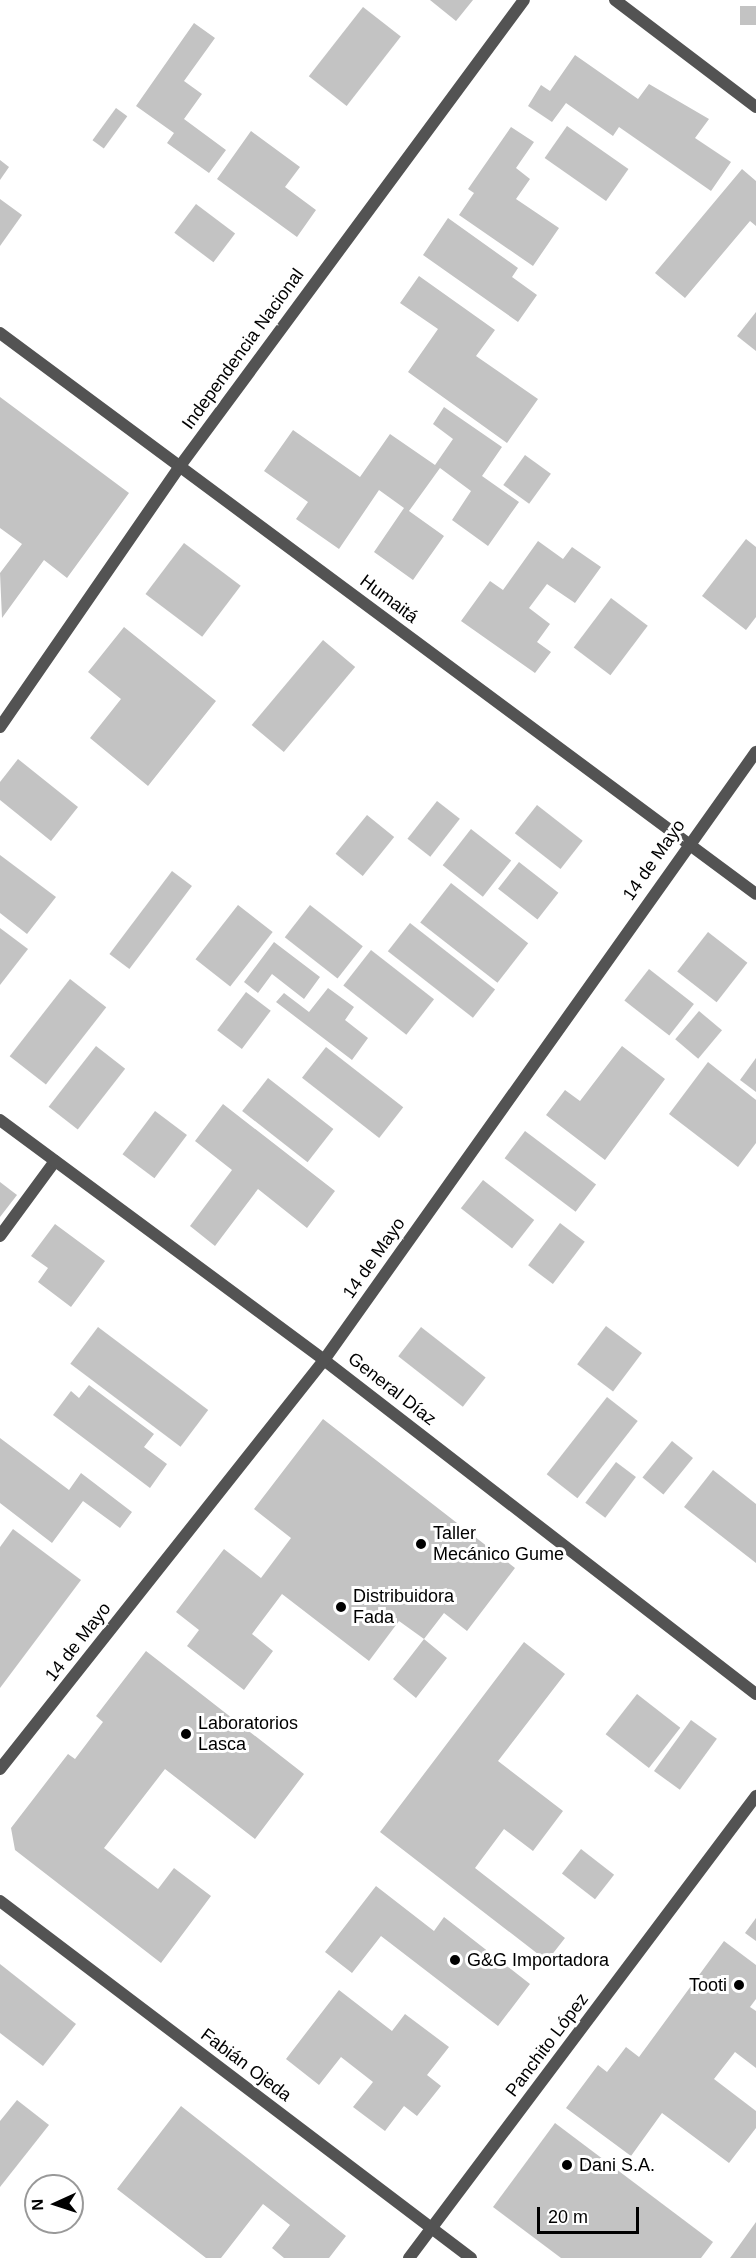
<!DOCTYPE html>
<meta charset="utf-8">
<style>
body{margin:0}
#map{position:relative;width:756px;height:2258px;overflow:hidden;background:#fff;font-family:Arial,sans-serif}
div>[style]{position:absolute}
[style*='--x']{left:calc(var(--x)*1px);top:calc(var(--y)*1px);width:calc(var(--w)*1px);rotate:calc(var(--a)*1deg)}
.building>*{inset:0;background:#c3c3c3;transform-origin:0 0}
.lane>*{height:12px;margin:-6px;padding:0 6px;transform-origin:6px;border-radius:6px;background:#535353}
.street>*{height:12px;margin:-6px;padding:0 6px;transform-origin:6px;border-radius:6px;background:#535353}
.dots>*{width:16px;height:16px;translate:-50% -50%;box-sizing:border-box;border:3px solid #fff;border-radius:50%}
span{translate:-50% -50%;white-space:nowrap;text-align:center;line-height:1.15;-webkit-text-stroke:6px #fff;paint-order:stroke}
.street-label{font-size:18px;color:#000}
.poi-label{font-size:18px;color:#000}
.left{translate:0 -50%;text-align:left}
.right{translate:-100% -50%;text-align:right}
.north{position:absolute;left:24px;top:2174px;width:60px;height:60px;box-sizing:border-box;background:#fff;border:2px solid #999;border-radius:50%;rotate:267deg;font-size:16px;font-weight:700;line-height:24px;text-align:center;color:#000}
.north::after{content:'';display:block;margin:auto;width:21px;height:27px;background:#000;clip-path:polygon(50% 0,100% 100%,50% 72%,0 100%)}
.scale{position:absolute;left:537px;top:2207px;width:102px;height:27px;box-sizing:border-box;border:3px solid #000;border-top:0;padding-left:8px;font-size:18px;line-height:21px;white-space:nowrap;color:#000;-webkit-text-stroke:4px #fff;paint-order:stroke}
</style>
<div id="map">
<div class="building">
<div style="clip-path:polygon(430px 0,473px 0,456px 21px)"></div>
<div style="left:740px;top:6px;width:16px;height:19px"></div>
<div style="left:363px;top:7px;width:48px;height:88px;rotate:38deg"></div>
<div style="clip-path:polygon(194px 23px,215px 38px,184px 81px,202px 94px,184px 119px,226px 150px,209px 173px,167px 143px,174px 133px,136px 106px)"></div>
<div style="clip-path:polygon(575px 55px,638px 99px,649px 84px,709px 119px,695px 138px,731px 162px,711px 191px,619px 127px,613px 136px,566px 103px,552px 122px,528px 106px,541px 85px,550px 91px)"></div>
<div style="left:116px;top:108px;width:14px;height:40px;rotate:36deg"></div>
<div style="left:567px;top:126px;width:75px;height:39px;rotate:35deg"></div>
<div style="clip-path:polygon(511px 127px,534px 142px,516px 168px,530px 179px,516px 199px,559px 228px,533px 266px,459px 215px,474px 193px,468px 189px)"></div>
<div style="clip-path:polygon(251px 131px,300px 167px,285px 187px,316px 210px,297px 237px,217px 179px)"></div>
<div style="clip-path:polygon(0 160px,9px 167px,0 180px)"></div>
<div style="clip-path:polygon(742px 169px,756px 181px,756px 226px,750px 221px,685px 298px,655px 273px)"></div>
<div style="clip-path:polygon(0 199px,22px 215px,0 246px)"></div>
<div style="left:196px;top:204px;width:49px;height:36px;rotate:37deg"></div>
<div style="clip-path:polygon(448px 218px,518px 268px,512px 277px,537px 295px,518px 322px,423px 255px)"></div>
<div style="clip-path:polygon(419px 276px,495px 330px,476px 356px,538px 399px,507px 443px,408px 372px,438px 329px,400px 303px)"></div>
<div style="clip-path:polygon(756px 312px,756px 351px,737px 336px)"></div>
<div style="clip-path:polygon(0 397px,129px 493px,67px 578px,44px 560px,2px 618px,0 573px,22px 544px,0 528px)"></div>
<div style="clip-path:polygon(444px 407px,502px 447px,482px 476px,519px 502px,488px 546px,452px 520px,471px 491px,440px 468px,409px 511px,444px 536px,413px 580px,374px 552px,404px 508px,379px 490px,339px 549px,296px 519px,308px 502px,264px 471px,293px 430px,360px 477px,390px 434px,435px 465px,453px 439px,433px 424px)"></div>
<div style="left:525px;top:455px;width:32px;height:37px;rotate:36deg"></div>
<div style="clip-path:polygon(746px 539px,756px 547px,756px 617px,746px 630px,702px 596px)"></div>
<div style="clip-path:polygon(538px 541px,563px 559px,572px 547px,601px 567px,575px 603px,547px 584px,529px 608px,550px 624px,537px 642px,551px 652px,535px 673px,461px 621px,490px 581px,503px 590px)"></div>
<div style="left:184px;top:543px;width:71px;height:64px;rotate:37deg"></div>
<div style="left:611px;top:598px;width:46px;height:62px;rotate:37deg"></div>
<div style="clip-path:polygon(124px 627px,216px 701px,148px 786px,90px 738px,121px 699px,88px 672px)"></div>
<div style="left:323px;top:640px;width:42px;height:111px;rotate:40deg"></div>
<div style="clip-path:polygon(18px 759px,78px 807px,51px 841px,0 800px,0 782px)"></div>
<div style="left:437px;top:801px;width:29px;height:48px;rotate:38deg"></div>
<div style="left:537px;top:805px;width:58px;height:36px;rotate:38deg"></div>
<div style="left:367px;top:815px;width:35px;height:50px;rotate:39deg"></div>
<div style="left:471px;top:829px;width:51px;height:46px;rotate:38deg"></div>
<div style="clip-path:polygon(0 855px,56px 897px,27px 934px,0 913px)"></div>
<div style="left:519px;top:862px;width:50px;height:34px;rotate:38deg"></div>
<div style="left:172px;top:871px;width:25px;height:104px;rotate:37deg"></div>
<div style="left:451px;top:883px;width:98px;height:50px;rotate:38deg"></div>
<div style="left:238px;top:905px;width:44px;height:69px;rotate:38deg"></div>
<div style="left:310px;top:905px;width:67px;height:41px;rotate:38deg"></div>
<div style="left:410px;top:923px;width:108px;height:36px;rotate:38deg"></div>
<div style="clip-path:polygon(0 928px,28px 949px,0 985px)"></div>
<div style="left:708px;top:932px;width:50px;height:50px;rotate:38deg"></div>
<div style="clip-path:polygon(274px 942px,320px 977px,304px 999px,272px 974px,258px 993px,244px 982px)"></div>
<div style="left:371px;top:950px;width:80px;height:45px;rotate:38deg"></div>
<div style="left:649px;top:969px;width:57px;height:40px;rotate:38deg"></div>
<div style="left:70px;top:979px;width:46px;height:98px;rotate:38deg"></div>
<div style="clip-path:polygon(328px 988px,354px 1007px,345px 1020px,368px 1038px,352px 1060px,276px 1002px,284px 993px,309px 1012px)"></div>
<div style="left:246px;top:992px;width:31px;height:48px;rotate:37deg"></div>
<div style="left:699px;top:1011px;width:30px;height:37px;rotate:40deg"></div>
<div style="left:96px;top:1046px;width:37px;height:77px;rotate:38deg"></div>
<div style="clip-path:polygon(622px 1046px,665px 1079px,605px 1160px,546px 1115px,565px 1090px,580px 1101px)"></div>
<div style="left:326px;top:1047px;width:98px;height:39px;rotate:38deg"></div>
<div style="clip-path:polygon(756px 1058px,756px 1092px,740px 1080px)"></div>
<div style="clip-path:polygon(708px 1062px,756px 1100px,756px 1143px,738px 1167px,669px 1114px)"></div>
<div style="left:268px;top:1078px;width:83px;height:42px;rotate:38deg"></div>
<div style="clip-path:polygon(223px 1104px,335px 1191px,307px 1228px,258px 1189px,215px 1246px,190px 1226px,232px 1170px,195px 1141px)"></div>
<div style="left:155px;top:1111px;width:40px;height:54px;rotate:37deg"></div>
<div style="left:525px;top:1131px;width:89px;height:34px;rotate:37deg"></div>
<div style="left:483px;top:1180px;width:65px;height:36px;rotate:38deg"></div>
<div style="clip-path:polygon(0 1182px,17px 1195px,0 1217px)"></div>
<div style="left:560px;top:1223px;width:31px;height:53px;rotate:37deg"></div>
<div style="clip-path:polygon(55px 1224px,105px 1261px,71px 1307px,38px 1282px,48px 1268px,31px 1256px)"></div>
<div style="left:606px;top:1326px;width:45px;height:48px;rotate:37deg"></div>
<div style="left:98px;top:1327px;width:138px;height:46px;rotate:37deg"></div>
<div style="left:421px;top:1327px;width:82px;height:37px;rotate:38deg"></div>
<div style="clip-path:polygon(89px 1385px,154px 1434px,144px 1447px,167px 1464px,150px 1488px,53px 1415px,71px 1391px,79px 1398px)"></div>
<div style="left:607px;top:1397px;width:39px;height:98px;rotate:38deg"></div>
<div style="clip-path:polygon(323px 1419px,515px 1568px,467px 1631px,444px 1613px,424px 1639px,447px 1658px,416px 1698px,393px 1679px,424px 1639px,399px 1621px,369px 1661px,282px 1594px,252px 1634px,273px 1651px,244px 1690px,187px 1646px,199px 1630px,176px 1612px,224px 1549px,261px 1578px,291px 1538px,254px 1509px)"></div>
<div style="clip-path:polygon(0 1438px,69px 1490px,81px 1473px,132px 1512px,120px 1528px,83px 1501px,52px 1543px,0 1503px)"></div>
<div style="left:672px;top:1441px;width:27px;height:47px;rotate:39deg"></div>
<div style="left:616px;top:1462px;width:25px;height:51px;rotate:37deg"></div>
<div style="clip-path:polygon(713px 1470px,756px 1504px,756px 1563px,684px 1507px)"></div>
<div style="clip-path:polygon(13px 1529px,81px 1580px,0 1688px,0 1547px)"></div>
<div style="clip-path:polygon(524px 1642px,565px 1674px,498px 1761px,563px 1811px,533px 1851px,504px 1829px,475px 1868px,565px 1938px,547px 1961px,380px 1832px)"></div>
<div style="clip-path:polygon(146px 1651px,304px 1774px,255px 1839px,165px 1769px,104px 1848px,158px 1889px,174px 1868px,211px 1896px,161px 1963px,15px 1850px,11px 1828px,68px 1754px,75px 1759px,103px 1722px,96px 1716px)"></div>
<div style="left:637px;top:1694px;width:55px;height:51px;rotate:38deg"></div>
<div style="left:691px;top:1720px;width:32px;height:63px;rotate:36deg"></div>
<div style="left:581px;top:1849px;width:42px;height:31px;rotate:38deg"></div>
<div style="clip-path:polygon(376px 1886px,434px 1931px,444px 1917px,530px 1984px,498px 2026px,381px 1936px,352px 1973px,325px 1952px)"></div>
<div style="clip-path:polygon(756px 1918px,756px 1941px,745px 1933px)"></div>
<div style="clip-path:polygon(724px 1941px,756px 1965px,756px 1999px,750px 2007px,756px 2011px,756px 2068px,735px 2052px,714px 2079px,756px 2111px,756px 2128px,729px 2163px,662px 2113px,631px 2156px,566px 2108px,598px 2065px,607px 2072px,626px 2047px,639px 2057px)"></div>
<div style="clip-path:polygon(0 1964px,76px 2024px,43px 2066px,0 2033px)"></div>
<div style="clip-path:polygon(339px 1990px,392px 2031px,405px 2014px,449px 2047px,427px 2075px,441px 2086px,417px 2116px,404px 2106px,385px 2131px,353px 2107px,373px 2082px,341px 2057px,319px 2085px,286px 2059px)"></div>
<div style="clip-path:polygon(17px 2100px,49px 2125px,0 2187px,0 2121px)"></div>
<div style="clip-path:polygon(181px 2106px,346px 2236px,329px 2258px,284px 2258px,272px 2248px,290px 2225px,263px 2204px,221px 2258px,206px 2258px,117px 2189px)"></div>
<div style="clip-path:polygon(555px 2123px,713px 2242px,701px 2258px,561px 2258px,493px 2207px)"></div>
<div style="clip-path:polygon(756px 2222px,756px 2258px,730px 2258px,733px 2254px)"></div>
</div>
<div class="lane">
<div style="--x:0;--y:1236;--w:93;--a:-53.7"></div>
</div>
<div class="street">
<div style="--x:615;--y:0;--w:177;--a:37.2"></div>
<div style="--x:0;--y:333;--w:941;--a:36.58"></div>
<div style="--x:0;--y:727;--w:317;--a:-55.4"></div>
<div style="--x:180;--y:466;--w:579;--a:-53.57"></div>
<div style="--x:0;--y:1120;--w:403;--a:36.5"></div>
<div style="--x:324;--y:1360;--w:546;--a:37.71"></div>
<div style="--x:0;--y:1769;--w:522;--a:-51.61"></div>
<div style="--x:324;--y:1360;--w:746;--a:-54.61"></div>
<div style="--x:0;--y:1901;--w:591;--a:37.16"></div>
<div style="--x:409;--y:2258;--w:578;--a:-53.09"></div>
</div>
<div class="dots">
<div style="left:421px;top:1544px;background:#000"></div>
<div style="left:341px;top:1607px;background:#000"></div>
<div style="left:186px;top:1734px;background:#000"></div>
<div style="left:455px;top:1960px;background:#000"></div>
<div style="left:739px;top:1985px;background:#000"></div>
<div style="left:567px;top:2165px;background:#000"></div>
</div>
<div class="street-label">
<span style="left:243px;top:349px;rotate:-54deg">Independencia Nacional</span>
<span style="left:389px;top:599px;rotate:37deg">Humaitá</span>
<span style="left:654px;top:860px;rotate:-55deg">14 de Mayo</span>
<span style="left:374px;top:1258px;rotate:-55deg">14 de Mayo</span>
<span style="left:392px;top:1389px;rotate:38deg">General Díaz</span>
<span style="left:78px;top:1642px;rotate:-52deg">14 de Mayo</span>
<span style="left:547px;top:2045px;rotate:-53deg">Panchito López</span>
<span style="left:246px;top:2065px;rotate:37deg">Fabián Ojeda</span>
</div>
<div class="poi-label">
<span class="left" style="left:433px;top:1544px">Taller<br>Mecánico Gume</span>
<span class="left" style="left:353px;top:1607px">Distribuidora<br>Fada</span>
<span class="left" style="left:198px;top:1734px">Laboratorios<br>Lasca</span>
<span class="left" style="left:467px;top:1960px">G&amp;G Importadora</span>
<span class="right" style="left:727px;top:1985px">Tooti</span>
<span class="left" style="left:579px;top:2165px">Dani S.A.</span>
</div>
<div class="north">N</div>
<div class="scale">20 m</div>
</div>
